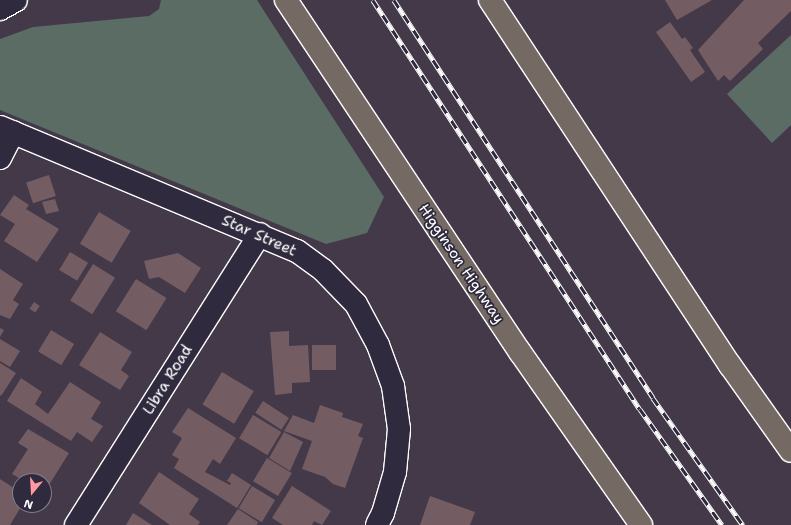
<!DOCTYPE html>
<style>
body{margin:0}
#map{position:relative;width:791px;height:525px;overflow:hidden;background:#443948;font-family:"Shantell Sans",sans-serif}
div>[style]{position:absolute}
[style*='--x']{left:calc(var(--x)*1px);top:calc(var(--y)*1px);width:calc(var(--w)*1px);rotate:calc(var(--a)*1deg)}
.green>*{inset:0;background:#5a6c64}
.building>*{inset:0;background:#745d62;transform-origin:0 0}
.roads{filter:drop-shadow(1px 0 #fff) drop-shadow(-1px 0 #fff) drop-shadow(0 1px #fff) drop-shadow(0 -1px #fff)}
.minor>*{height:22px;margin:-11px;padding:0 11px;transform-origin:11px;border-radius:11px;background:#2f2a3d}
.highway>*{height:22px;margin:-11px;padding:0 11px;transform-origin:11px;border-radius:11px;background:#756964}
.rail>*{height:4.5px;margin-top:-2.25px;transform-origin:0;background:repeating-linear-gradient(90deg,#2f2a3d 0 9px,#fff 0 18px);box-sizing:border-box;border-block:1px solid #fff}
span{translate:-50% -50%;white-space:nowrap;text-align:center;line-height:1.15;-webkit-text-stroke:3.5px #2f2a3d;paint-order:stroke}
.street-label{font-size:15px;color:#fff}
.north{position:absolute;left:12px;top:473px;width:40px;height:40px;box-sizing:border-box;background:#2f2a3d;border:1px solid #827f8b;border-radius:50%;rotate:198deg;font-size:11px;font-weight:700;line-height:16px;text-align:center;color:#fff}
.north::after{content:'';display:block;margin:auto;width:14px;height:18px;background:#ff9aa2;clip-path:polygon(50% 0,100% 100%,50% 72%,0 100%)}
</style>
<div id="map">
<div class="green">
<div style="clip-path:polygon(161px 0,257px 0,384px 197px,367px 233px,326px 244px,0 110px,0 39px,33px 27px,149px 16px,159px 9px)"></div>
<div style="clip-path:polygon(791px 35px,791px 125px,772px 143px,727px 94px)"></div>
</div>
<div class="building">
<div style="clip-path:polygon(665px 0,712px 0,677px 20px)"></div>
<div style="clip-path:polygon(744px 0,791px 0,791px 11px,758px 43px,763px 49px,730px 81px,724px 75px,718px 81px,698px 50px)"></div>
<div style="clip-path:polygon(670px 22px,682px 39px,685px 37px,693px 48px,690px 50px,705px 72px,691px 82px,656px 32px)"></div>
<div style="left:49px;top:175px;width:22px;height:24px;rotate:72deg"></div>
<div style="clip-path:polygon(14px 195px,29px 205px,26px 209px,59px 229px,37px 262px,4px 241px,15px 224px,0 215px)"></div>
<div style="clip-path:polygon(55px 199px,59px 211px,46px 214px,42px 202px)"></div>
<div style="left:99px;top:212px;width:37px;height:37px;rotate:31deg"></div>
<div style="left:70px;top:252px;width:21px;height:21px;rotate:31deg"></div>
<div style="clip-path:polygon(178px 253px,201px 268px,185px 293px,159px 277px,149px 279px,144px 261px)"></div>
<div style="left:93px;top:264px;width:26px;height:43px;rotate:32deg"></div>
<div style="clip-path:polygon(0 269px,23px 284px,13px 300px,19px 304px,10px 319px,0 315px)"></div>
<div style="left:136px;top:279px;width:36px;height:38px;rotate:32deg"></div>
<div style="left:34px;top:302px;width:7px;height:8px;rotate:34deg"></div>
<div style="clip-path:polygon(0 328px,4px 330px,0 337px)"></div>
<div style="left:51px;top:330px;width:27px;height:25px;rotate:31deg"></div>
<div style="clip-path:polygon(289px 331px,289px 346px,308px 345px,310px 382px,292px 383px,292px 393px,275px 395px,270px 332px)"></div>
<div style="clip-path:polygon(100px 332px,132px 352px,121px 370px,129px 376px,120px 390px,79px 365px)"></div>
<div style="clip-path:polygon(0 339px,20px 351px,10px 367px,0 361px)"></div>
<div style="left:312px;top:345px;width:24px;height:25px"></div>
<div style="clip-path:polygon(0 363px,16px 373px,1px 396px,0 395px)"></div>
<div style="left:222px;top:372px;width:37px;height:38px;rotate:31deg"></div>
<div style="clip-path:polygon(21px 378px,42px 392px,35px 404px,48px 414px,70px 382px,101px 402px,91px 419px,103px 426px,92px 442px,77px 432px,71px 441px,7px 401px)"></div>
<div style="left:263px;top:401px;width:31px;height:14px;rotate:33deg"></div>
<div style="clip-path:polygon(320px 405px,343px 413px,342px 417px,363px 424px,358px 436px,363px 438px,345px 488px,333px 484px,325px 477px,302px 469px,312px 441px,284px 431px,293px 415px,314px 423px)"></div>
<div style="clip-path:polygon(188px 408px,236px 438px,220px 464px,213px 459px,205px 472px,230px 485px,231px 483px,227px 481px,232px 473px,251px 485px,237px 508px,174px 468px,179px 459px,172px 455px,182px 438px,172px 432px)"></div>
<div style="left:253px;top:415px;width:33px;height:27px;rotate:31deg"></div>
<div style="clip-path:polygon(28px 429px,69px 453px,44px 493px,44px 481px,24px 481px,12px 474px,28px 449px,18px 443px)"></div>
<div style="clip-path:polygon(284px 432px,303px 442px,290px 471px,269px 458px)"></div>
<div style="left:267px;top:458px;width:29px;height:27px;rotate:31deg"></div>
<div style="clip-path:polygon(159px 472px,199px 499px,189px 514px,200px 522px,198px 525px,170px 525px,139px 503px)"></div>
<div style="clip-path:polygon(0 479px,20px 492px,20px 505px,22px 505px,10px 525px,0 525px)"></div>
<div style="left:252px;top:486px;width:27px;height:26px;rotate:31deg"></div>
<div style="clip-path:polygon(292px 486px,331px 511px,322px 525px,314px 521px,312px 525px,283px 525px,272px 518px)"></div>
<div style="clip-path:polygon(430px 496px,475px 512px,470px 525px,420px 525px)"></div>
<div style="clip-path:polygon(238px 509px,258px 522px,257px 525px,227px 525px)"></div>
<div style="clip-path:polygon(133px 513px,152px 525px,126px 525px)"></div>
</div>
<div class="roads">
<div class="minor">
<div style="--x:0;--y:9;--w:18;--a:-29"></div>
<div style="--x:0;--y:127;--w:322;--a:22.7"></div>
<div style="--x:297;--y:251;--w:32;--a:36"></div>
<div style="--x:323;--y:270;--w:47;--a:45.9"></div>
<div style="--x:356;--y:304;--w:47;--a:61.8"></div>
<div style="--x:378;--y:345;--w:44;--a:69.9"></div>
<div style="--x:393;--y:386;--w:43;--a:82.1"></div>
<div style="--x:399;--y:429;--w:43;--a:95.3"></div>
<div style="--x:395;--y:472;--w:43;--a:106.3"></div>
<div style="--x:383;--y:513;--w:13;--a:117"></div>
<div style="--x:0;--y:158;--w:29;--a:-63"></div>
<div style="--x:76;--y:525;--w:344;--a:-57.7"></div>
</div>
<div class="highway">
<div style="--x:286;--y:0;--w:423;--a:56.4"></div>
<div style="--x:520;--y:352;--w:211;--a:55"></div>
<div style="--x:490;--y:0;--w:437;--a:56.7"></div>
<div style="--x:730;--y:365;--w:105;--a:54.7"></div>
</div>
</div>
<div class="rail">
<div style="--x:373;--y:0;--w:488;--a:56.9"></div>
<div style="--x:640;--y:409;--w:142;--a:54.7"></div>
<div style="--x:394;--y:0;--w:475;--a:56.9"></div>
<div style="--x:653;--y:398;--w:156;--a:54.7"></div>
</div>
<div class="street-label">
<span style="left:259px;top:236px;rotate:24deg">Star Street</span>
<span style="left:461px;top:264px;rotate:56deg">Higginson Highway</span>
<span style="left:168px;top:380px;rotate:-58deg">Libra Road</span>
</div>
<div class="north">N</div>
</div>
